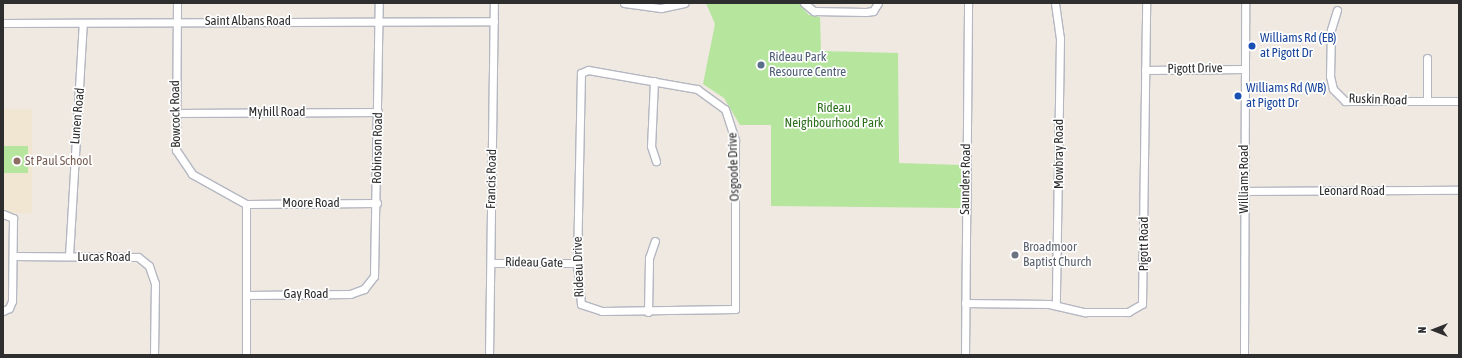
<!DOCTYPE html>
<style>
body{margin:0}
#map{position:relative;width:1462px;height:358px;overflow:hidden;background:#efe9e1;font-family:"Asap Condensed",sans-serif}
div>[style]{position:absolute}
[style*='--x']{left:calc(var(--x)*1px);top:calc(var(--y)*1px);width:calc(var(--w)*1px);rotate:calc(var(--a)*1deg)}
.education>*{inset:0;background:#f0e6d1;transform-origin:0 0}
.green>*{inset:0;background:#b6e59e;transform-origin:0 0}
.roads{filter:drop-shadow(1px 0 #b4b7c1) drop-shadow(-1px 0 #b4b7c1) drop-shadow(0 1px #b4b7c1) drop-shadow(0 -1px #b4b7c1)}
.minor>*{height:7px;margin:-3.5px;padding:0 3.5px;transform-origin:3.5px;border-radius:3.5px;background:#fff}
.dots>*{width:11px;height:11px;translate:-50% -50%;box-sizing:border-box;border:2px solid #fff;border-radius:50%}
span{translate:-50% -50%;white-space:nowrap;text-align:center;line-height:1.15;-webkit-text-stroke:3.5px #fff;paint-order:stroke}
.street-label{font-size:13px;color:#2e2e2e}
.transit-label{font-size:13px;color:#164399}
.left{translate:0 -50%;text-align:left}
.service-label{font-size:13px;color:#4e5e75}
.park-label{font-size:13px;color:#2c6e1b}
.education-label{font-size:13px;color:#785e54}
.worship-label{font-size:13px;color:#5b616d}
.frame{position:absolute;inset:0;border:4px solid #2e2e2e;pointer-events:none}
.north{position:absolute;left:1414px;top:310px;width:40px;height:40px;-webkit-text-stroke:3px #fff;paint-order:stroke;rotate:270deg;font-size:11px;font-weight:700;line-height:16px;text-align:center;color:#2e2e2e}
.north::after{content:'';display:block;margin:auto;width:14px;height:18px;background:#2e2e2e;clip-path:polygon(50% 0,100% 100%,50% 72%,0 100%)}
</style>
<div id="map">
<div class="education">
<div style="left:3px;top:109px;width:29px;height:104px"></div>
</div>
<div class="green">
<div style="clip-path:polygon(706px 3px,798px 3px,809px 15px,820px 17px,821px 51px,898px 53px,899px 163px,961px 165px,961px 208px,771px 206px,771px 125px,740px 125px,724px 98px,703px 84px,715px 24px)"></div>
<div style="left:3px;top:146px;width:25px;height:27px"></div>
</div>
<div class="roads">
<div class="minor">
<div style="--x:177;--y:3;--w:147;--a:90.4"></div>
<div style="--x:176;--y:150;--w:29;--a:56"></div>
<div style="--x:192;--y:174;--w:62;--a:29.1"></div>
<div style="--x:246;--y:204;--w:151;--a:90"></div>
<div style="--x:624;--y:3;--w:37;--a:8"></div>
<div style="--x:661;--y:8;--w:24;--a:-12"></div>
<div style="--x:804;--y:3;--w:13;--a:39"></div>
<div style="--x:814;--y:11;--w:52;--a:1.1"></div>
<div style="--x:866;--y:12;--w:7;--a:-8"></div>
<div style="--x:873;--y:11;--w:9;--a:-58"></div>
<div style="--x:1055;--y:3;--w:35;--a:82"></div>
<div style="--x:1060;--y:38;--w:267;--a:90.9"></div>
<div style="--x:1337;--y:10;--w:21;--a:107"></div>
<div style="--x:1331;--y:30;--w:46;--a:91.2"></div>
<div style="--x:1330;--y:76;--w:13;--a:77"></div>
<div style="--x:1333;--y:89;--w:17;--a:45"></div>
<div style="--x:1345;--y:101;--w:114;--a:0"></div>
<div style="--x:3;--y:23;--w:491;--a:-0.2"></div>
<div style="--x:1427;--y:58;--w:43;--a:90"></div>
<div style="--x:588;--y:70;--w:111;--a:9.9"></div>
<div style="--x:697;--y:89;--w:34;--a:36"></div>
<div style="--x:725;--y:109;--w:33;--a:72"></div>
<div style="--x:735;--y:140;--w:169;--a:90"></div>
<div style="--x:735;--y:309;--w:133;--a:179.1"></div>
<div style="--x:602;--y:311;--w:22;--a:-162"></div>
<div style="--x:581;--y:304;--w:41;--a:-95.6"></div>
<div style="--x:577;--y:263;--w:190;--a:-88.8"></div>
<div style="--x:581;--y:73;--w:8;--a:-23"></div>
<div style="--x:1145;--y:70;--w:100;--a:-0.6"></div>
<div style="--x:654;--y:81;--w:65;--a:92.6"></div>
<div style="--x:651;--y:146;--w:16;--a:72"></div>
<div style="--x:175;--y:113;--w:203;--a:-0.3"></div>
<div style="--x:1244;--y:191;--w:215;--a:-0.3"></div>
<div style="--x:246;--y:204;--w:131;--a:-0.4"></div>
<div style="--x:3;--y:214;--w:11;--a:22"></div>
<div style="--x:13;--y:218;--w:83;--a:90.7"></div>
<div style="--x:12;--y:301;--w:8;--a:113"></div>
<div style="--x:9;--y:308;--w:7;--a:153"></div>
<div style="--x:13;--y:256;--w:125;--a:0.5"></div>
<div style="--x:138;--y:257;--w:14;--a:39"></div>
<div style="--x:149;--y:266;--w:18;--a:71"></div>
<div style="--x:155;--y:283;--w:72;--a:90.8"></div>
<div style="--x:69;--y:256;--w:233;--a:-86.6"></div>
<div style="--x:491;--y:263;--w:86;--a:0"></div>
<div style="--x:247;--y:295;--w:103;--a:-0.6"></div>
<div style="--x:350;--y:294;--w:15;--a:-20"></div>
<div style="--x:364;--y:289;--w:16;--a:-52"></div>
<div style="--x:374;--y:276;--w:273;--a:-89"></div>
<div style="--x:965;--y:303;--w:84;--a:0.7"></div>
<div style="--x:1049;--y:304;--w:37;--a:13"></div>
<div style="--x:1085;--y:312;--w:43;--a:0"></div>
<div style="--x:1128;--y:312;--w:16;--a:-30"></div>
<div style="--x:1142;--y:304;--w:301;--a:-89.2"></div>
<div style="--x:648;--y:312;--w:54;--a:-88.9"></div>
<div style="--x:649;--y:258;--w:18;--a:-71"></div>
<div style="--x:489;--y:355;--w:352;--a:-89.2"></div>
<div style="--x:965;--y:355;--w:352;--a:-89.5"></div>
<div style="--x:1244;--y:355;--w:352;--a:-89.8"></div>
</div>
</div>
<div class="dots">
<div style="left:1252px;top:46px;background:#1a4fb4"></div>
<div style="left:761px;top:65px;background:#5c6f8a"></div>
<div style="left:1238px;top:96px;background:#1a4fb4"></div>
<div style="left:17px;top:161px;background:#8d6e63"></div>
<div style="left:1015px;top:255px;background:#6b7280"></div>
</div>
<div class="street-label">
<span style="left:248px;top:21px">Saint Albans Road</span>
<span style="left:1195px;top:69px;rotate:-1deg">Pigott Drive</span>
<span style="left:1378px;top:100px;rotate:2deg">Ruskin Road</span>
<span style="left:277px;top:112px">Myhill Road</span>
<span style="left:176px;top:114px;rotate:-91deg">Bowcock Road</span>
<span style="left:78px;top:116px;rotate:-85deg">Lunen Road</span>
<span style="left:378px;top:148px;rotate:-89deg">Robinson Road</span>
<span style="left:1059px;top:154px;rotate:-90deg">Mowbray Road</span>
<span style="left:734px;top:167px;rotate:-92deg">Osgoode Drive</span>
<span style="left:492px;top:179px;rotate:-89deg">Francis Road</span>
<span style="left:966px;top:179px;rotate:-89deg">Saunders Road</span>
<span style="left:1244px;top:179px;rotate:-90deg">Williams Road</span>
<span style="left:1352px;top:191px">Leonard Road</span>
<span style="left:311px;top:203px">Moore Road</span>
<span style="left:1144px;top:244px;rotate:-90deg">Pigott Road</span>
<span style="left:104px;top:257px">Lucas Road</span>
<span style="left:534px;top:263px;rotate:1deg">Rideau Gate</span>
<span style="left:579px;top:267px;rotate:-92deg">Rideau Drive</span>
<span style="left:306px;top:294px">Gay Road</span>
</div>
<div class="transit-label">
<span class="left" style="left:1260px;top:46px">Williams Rd (EB)<br>at Pigott Dr</span>
<span class="left" style="left:1246px;top:96px">Williams Rd (WB)<br>at Pigott Dr</span>
</div>
<div class="service-label">
<span class="left" style="left:769px;top:65px">Rideau Park<br>Resource Centre</span>
</div>
<div class="park-label">
<span style="left:834px;top:116px">Rideau<br>Neighbourhood Park</span>
</div>
<div class="education-label">
<span class="left" style="left:25px;top:161px">St Paul School</span>
</div>
<div class="worship-label">
<span class="left" style="left:1023px;top:255px">Broadmoor<br>Baptist Church</span>
</div>
<div class="frame"></div>
<div class="north">N</div>
</div>
